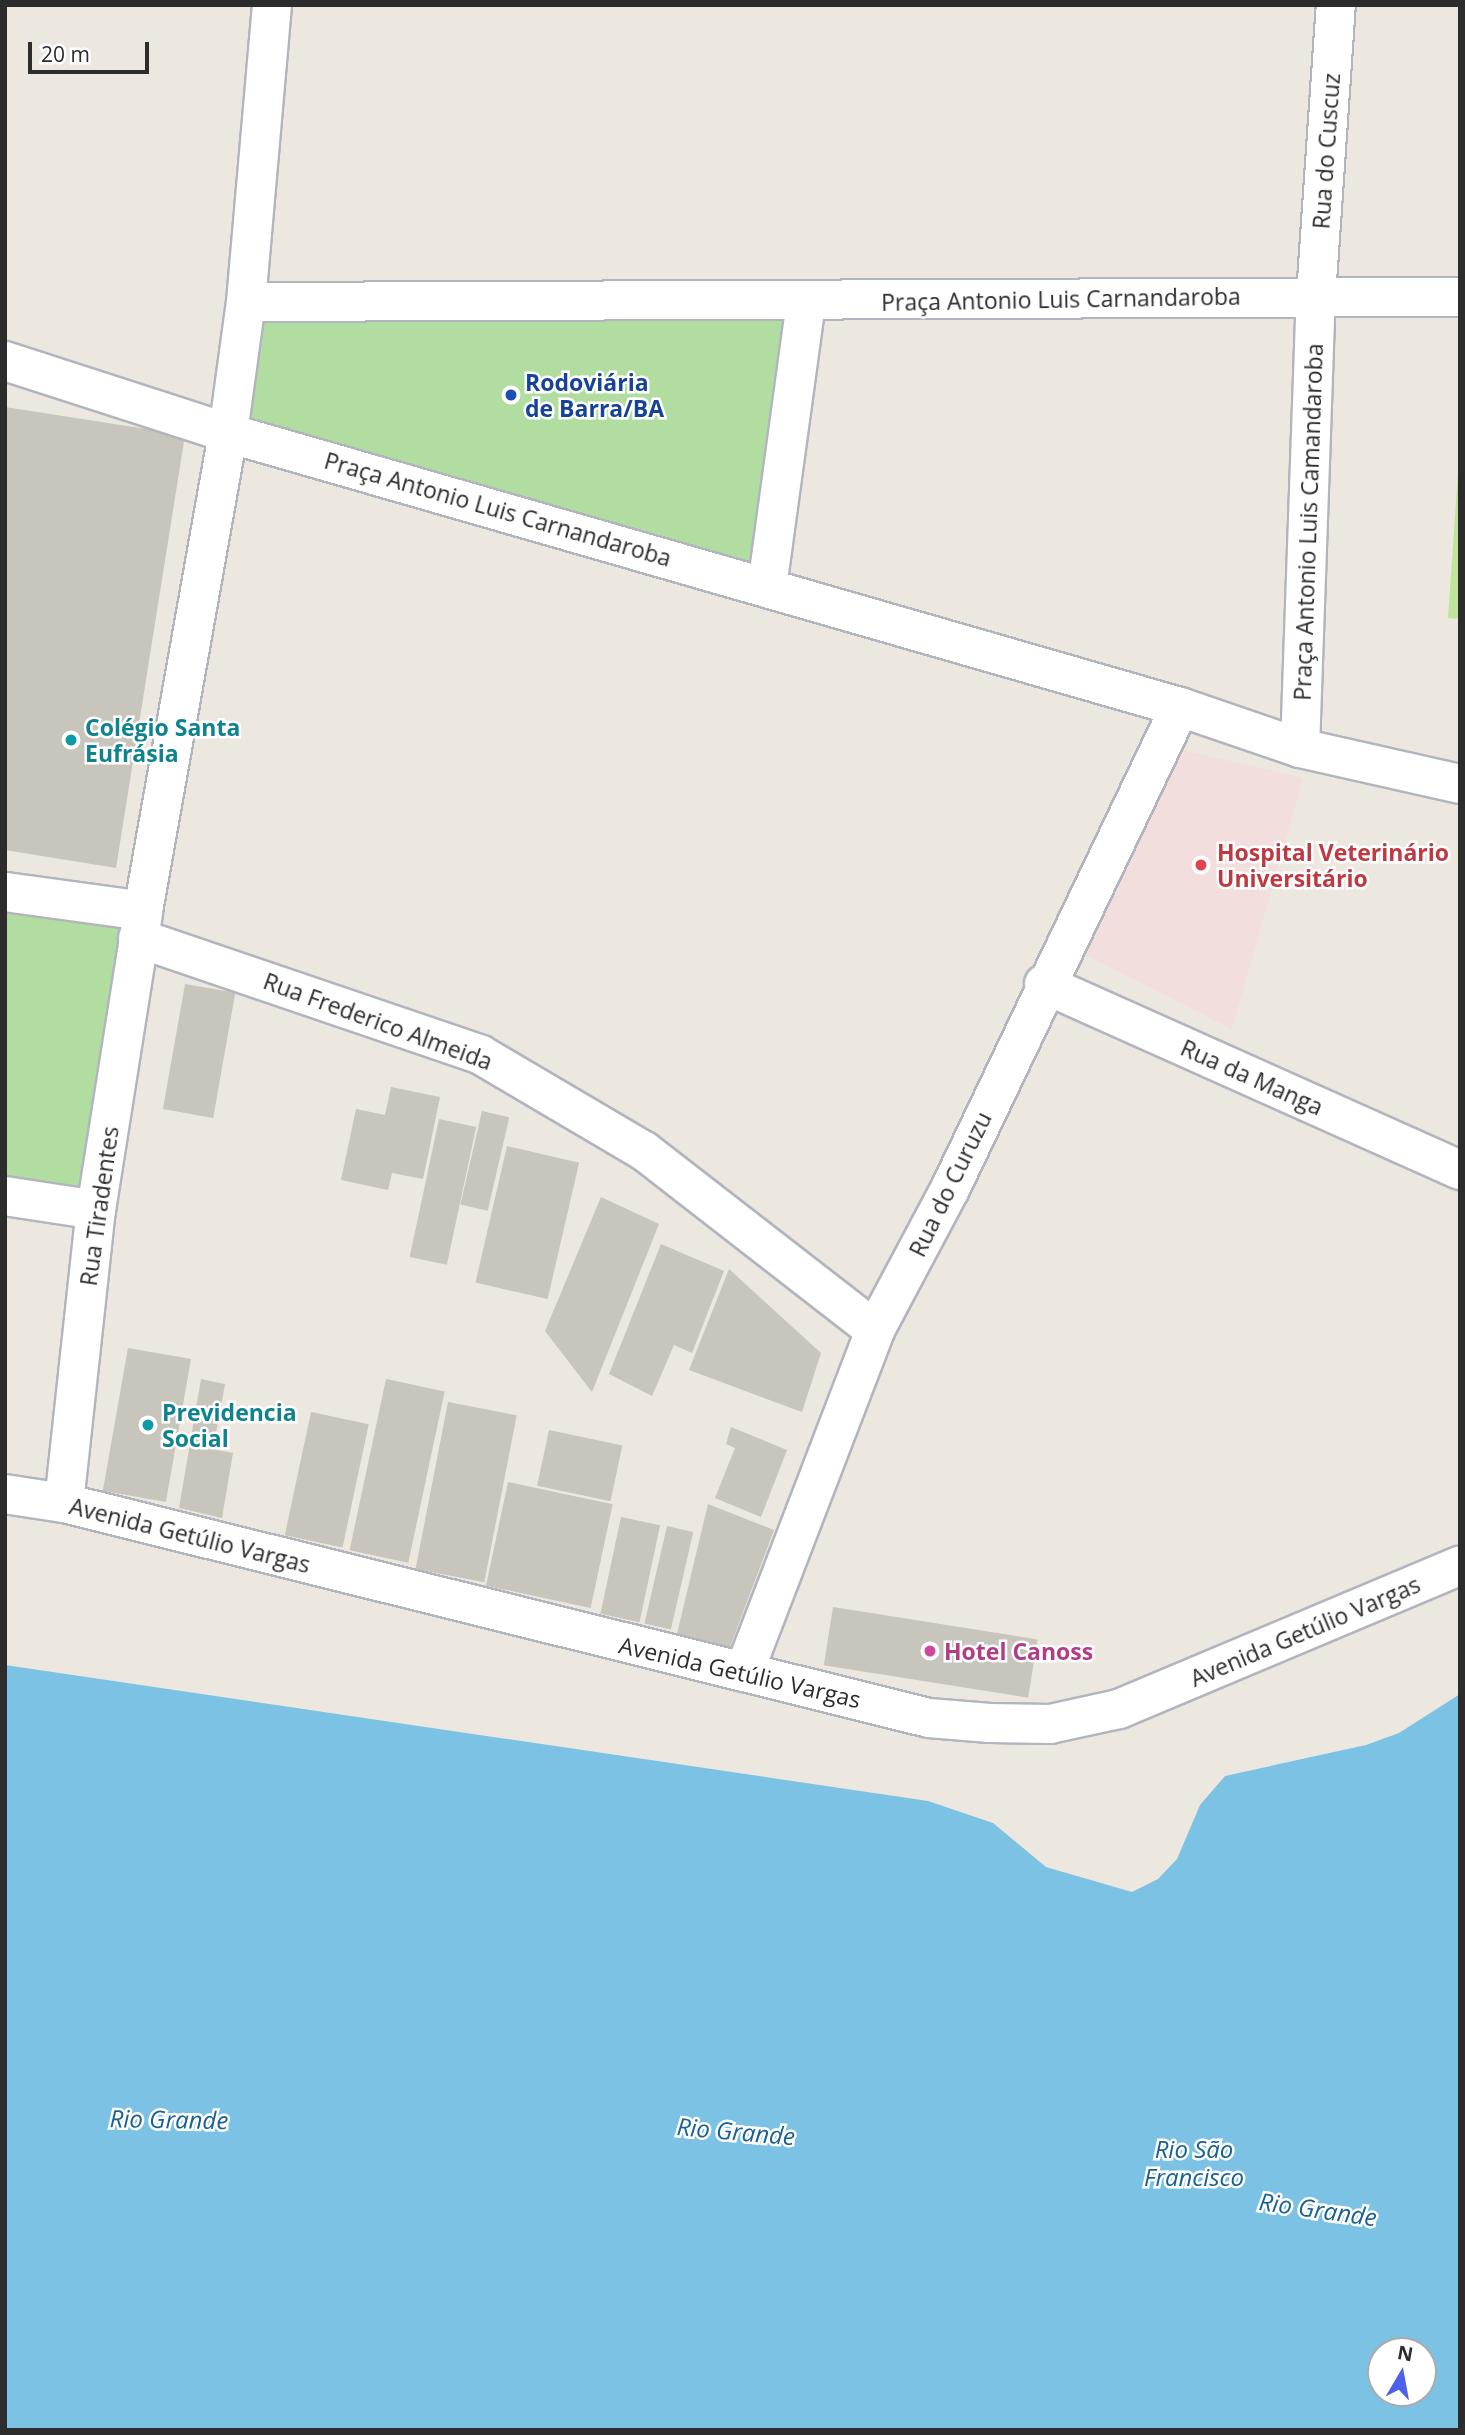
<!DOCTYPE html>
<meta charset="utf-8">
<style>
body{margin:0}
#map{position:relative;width:1465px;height:2435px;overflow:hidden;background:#ece7df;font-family:"Open Sans",sans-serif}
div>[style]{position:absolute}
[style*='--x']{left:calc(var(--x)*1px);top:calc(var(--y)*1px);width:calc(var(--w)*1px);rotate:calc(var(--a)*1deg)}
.medical>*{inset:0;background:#f2dedd}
.green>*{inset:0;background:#b1dda1}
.pitch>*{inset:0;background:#c1e49d}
.water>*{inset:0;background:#7cc2e4}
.building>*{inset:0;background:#c8c5bd;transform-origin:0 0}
.roads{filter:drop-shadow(2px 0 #b2b4be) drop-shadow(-2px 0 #b2b4be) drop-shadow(0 2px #b2b4be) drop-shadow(0 -2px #b2b4be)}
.minor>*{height:38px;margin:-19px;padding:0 19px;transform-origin:19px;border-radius:19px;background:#fff}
.secondary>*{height:38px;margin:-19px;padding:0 19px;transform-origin:19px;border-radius:19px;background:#fff}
.dots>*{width:19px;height:19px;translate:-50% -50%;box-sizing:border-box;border:4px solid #fff;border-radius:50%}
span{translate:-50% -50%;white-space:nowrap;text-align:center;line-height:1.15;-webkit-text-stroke:5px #fff;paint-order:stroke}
.street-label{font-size:23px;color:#2c2c2c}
.transit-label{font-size:23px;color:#164399;font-weight:700}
.left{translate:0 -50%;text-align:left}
.culture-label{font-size:23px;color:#0d838f;font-weight:700}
.health-label{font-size:23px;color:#be3a42;font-weight:700}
.hotel-label{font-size:23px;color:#b23c85;font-weight:700}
.water-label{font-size:24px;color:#196192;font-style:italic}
.frame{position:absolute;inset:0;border:7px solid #2c2c2c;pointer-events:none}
.north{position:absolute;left:1367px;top:2337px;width:70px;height:70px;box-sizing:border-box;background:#fff;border:2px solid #ababab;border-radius:50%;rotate:10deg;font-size:19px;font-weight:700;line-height:28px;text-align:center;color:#2c2c2c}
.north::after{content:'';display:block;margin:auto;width:24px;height:32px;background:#4e61ea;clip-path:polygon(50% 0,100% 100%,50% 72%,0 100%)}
.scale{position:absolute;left:28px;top:42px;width:121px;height:32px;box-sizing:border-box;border:4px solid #2c2c2c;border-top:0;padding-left:9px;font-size:21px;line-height:24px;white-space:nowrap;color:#2c2c2c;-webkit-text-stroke:5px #fff;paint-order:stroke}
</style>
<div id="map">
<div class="medical">
<div style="clip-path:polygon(1182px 750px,1303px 778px,1232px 1029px,1080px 952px)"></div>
</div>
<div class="green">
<div style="clip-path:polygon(246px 302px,806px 303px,767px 587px,228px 433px)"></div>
<div style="clip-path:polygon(5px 899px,131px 918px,88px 1197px,5px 1182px)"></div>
</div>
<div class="pitch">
<div style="clip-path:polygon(1460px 444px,1460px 619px,1448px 618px)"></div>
</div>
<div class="water">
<div style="clip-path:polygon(evenodd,5px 1665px,928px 1801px,993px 1823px,1046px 1867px,1132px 1892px,1158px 1879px,1177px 1859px,1200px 1805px,1225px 1776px,1366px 1745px,1399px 1733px,1460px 1694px,1460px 2430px,5px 2430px,5px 1665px,1381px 2351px,1423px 2351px,1423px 2393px,1381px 2393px,1381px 2351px)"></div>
</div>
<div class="building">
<div style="clip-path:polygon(5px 407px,185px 435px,116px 868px,5px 850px)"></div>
<div style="left:185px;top:984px;width:51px;height:127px;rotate:10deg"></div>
<div style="clip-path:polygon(391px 1087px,440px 1097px,423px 1179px,392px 1173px,388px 1190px,341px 1180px,356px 1109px,385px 1115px)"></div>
<div style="left:482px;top:1111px;width:28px;height:96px;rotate:13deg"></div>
<div style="left:439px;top:1119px;width:38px;height:141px;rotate:12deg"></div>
<div style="left:507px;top:1146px;width:74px;height:140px;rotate:13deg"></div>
<div style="clip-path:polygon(601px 1197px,659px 1224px,592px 1392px,545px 1331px)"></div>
<div style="clip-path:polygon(661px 1244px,724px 1271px,692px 1353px,674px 1345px,652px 1396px,609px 1374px)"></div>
<div style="clip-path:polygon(729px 1269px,821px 1353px,802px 1412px,689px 1370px)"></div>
<div style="left:128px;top:1348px;width:64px;height:145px;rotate:10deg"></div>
<div style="clip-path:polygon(201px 1379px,225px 1384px,213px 1449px,233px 1453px,222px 1518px,179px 1508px)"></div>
<div style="left:386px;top:1379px;width:60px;height:175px;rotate:12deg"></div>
<div style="left:448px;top:1402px;width:70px;height:170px;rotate:11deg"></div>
<div style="left:311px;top:1412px;width:59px;height:126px;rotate:12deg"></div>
<div style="clip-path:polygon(731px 1427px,787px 1450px,761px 1517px,715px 1498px,735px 1448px,726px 1444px)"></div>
<div style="left:549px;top:1430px;width:75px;height:57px;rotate:12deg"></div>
<div style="left:508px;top:1482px;width:107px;height:106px;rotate:12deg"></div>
<div style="clip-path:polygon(708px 1504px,774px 1530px,730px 1647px,676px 1638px)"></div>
<div style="left:621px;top:1517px;width:40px;height:99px;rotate:12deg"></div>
<div style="left:667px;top:1526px;width:27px;height:100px;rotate:13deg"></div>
<div style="left:833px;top:1607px;width:207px;height:59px;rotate:9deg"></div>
</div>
<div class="roads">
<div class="minor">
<div style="--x:246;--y:302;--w:1214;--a:-0.24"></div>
<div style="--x:5;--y:361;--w:234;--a:17.9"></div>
<div style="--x:228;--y:433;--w:991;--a:16.06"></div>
<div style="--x:1180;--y:707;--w:127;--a:18.9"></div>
<div style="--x:1300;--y:748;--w:164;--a:12.7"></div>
<div style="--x:767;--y:587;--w:287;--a:-82.2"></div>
<div style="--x:1300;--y:748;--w:452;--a:-88"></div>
<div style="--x:1316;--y:296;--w:292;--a:-86.1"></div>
<div style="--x:138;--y:938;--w:362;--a:18.8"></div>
<div style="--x:481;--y:1055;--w:189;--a:30.5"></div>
<div style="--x:644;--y:1151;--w:292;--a:37.8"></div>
<div style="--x:1044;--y:984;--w:456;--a:24.1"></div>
<div style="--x:5;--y:1196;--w:92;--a:8.7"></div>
<div style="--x:5;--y:1494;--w:60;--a:8.7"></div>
<div style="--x:64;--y:1503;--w:891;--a:13.96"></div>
<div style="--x:929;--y:1718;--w:61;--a:4.7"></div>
<div style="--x:990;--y:1723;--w:60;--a:1"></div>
<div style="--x:1050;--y:1724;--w:71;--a:-12.3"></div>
<div style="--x:1119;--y:1709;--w:370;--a:-22.8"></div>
<div style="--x:64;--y:1503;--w:295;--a:-83.8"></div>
<div style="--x:96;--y:1210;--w:301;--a:-81"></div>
<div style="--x:744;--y:1672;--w:366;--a:-69"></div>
<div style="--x:875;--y:1330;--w:160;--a:-62"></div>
<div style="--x:950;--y:1189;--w:534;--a:-64.49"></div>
</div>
<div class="secondary">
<div style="--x:5;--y:892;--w:139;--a:7.8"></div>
<div style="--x:143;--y:911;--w:485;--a:-79.9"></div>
<div style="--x:228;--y:433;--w:132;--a:-82.2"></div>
<div style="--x:246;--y:302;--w:298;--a:-85"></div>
</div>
</div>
<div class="dots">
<div style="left:511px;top:395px;background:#1a4fb4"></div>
<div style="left:71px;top:740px;background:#0f9aa8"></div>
<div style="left:1201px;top:865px;background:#e0444e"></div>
<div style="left:148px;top:1425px;background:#0f9aa8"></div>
<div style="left:930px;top:1651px;background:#d1479c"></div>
</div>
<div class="street-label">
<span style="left:1326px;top:151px;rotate:-86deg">Rua do Cuscuz</span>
<span style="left:1061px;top:299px;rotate:-1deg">Praça Antonio Luis Carnandaroba</span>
<span style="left:498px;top:509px;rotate:16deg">Praça Antonio Luis Carnandaroba</span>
<span style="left:1308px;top:522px;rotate:-88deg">Praça Antonio Luis Camandaroba</span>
<span style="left:378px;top:1021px;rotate:20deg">Rua Frederico Almeida</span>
<span style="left:1252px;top:1077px;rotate:24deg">Rua da Manga</span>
<span style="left:950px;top:1184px;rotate:-64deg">Rua do Curuzu</span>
<span style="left:99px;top:1206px;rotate:-82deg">Rua Tiradentes</span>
<span style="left:190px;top:1535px;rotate:14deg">Avenida Getúlio Vargas</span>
<span style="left:1305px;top:1631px;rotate:-23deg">Avenida Getúlio Vargas</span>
<span style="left:740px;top:1672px;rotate:13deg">Avenida Getúlio Vargas</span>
</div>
<div class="transit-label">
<span class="left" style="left:525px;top:395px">Rodoviária<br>de Barra/BA</span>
</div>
<div class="culture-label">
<span class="left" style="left:85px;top:740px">Colégio Santa<br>Eufrásia</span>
<span class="left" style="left:162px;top:1425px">Previdencia<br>Social</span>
</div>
<div class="health-label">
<span class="left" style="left:1217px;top:865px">Hospital Veterinário<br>Universitário</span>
</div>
<div class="hotel-label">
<span class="left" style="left:944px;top:1651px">Hotel Canoss</span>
</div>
<div class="water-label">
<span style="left:169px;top:2119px;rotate:1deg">Rio Grande</span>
<span style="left:736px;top:2131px;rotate:5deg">Rio Grande</span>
<span style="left:1194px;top:2163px">Rio São<br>Francisco</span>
<span style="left:1318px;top:2209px;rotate:8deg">Rio Grande</span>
</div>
<div class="frame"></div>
<div class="north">N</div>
<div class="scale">20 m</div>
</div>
